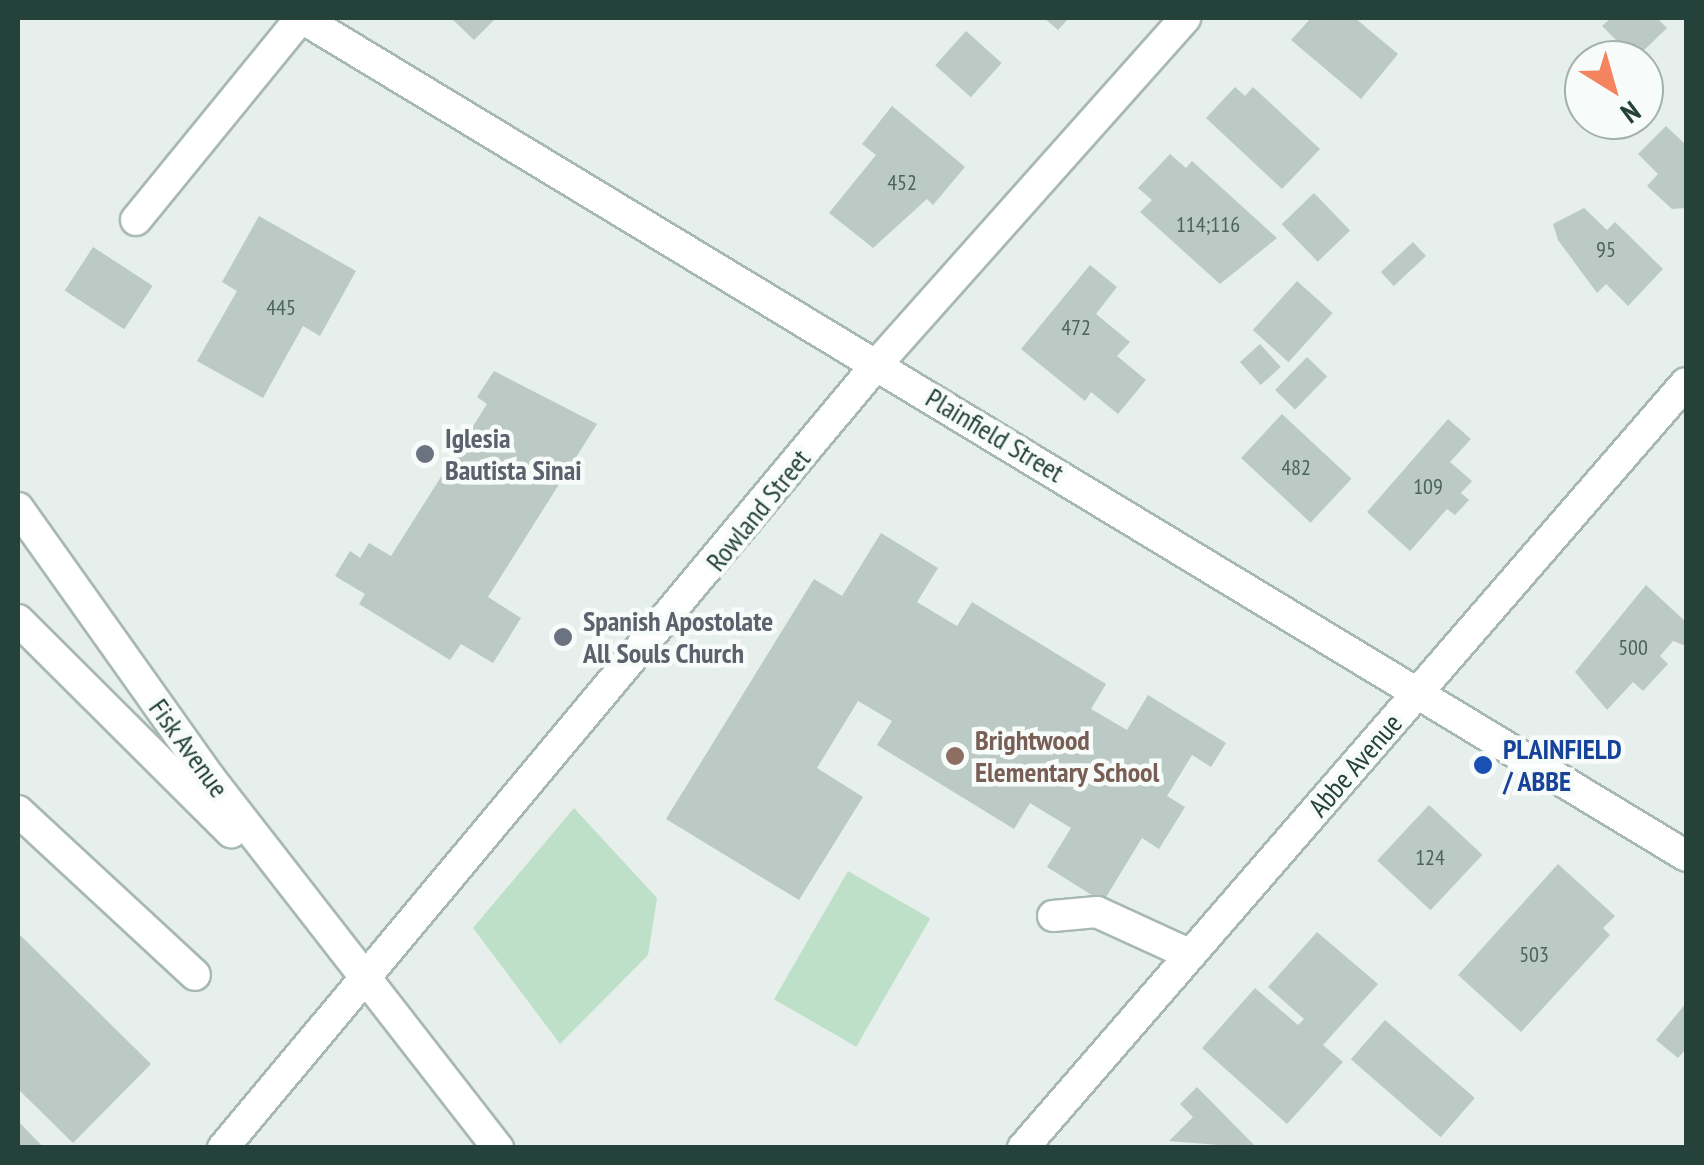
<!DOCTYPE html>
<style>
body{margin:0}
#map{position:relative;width:1704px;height:1165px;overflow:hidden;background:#e6efeb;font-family:"PT Sans Narrow",sans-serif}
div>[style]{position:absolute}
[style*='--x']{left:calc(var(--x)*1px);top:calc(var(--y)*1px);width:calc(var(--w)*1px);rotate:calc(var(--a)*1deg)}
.green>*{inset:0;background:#bfe0c8;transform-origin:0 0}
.building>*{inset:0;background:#bbcac4;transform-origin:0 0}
.roads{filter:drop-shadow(2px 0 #a8b8b2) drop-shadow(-2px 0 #a8b8b2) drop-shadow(0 2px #a8b8b2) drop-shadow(0 -2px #a8b8b2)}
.minor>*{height:30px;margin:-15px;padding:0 15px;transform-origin:15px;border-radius:15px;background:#fff}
.dots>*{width:28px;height:28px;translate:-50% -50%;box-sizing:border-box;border:5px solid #f7fbf9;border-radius:50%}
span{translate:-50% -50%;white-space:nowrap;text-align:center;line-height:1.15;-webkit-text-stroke:9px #f7fbf9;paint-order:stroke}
.number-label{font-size:22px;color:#4a645c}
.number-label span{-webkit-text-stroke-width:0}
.street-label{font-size:28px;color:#24423a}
.worship-label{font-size:28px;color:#5b616d;font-weight:700}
.left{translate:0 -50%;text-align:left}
.education-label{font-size:28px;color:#785e54;font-weight:700}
.transit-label{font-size:28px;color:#164399;font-weight:700}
.frame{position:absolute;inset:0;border:20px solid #24423a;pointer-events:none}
.north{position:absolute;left:1564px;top:40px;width:100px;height:100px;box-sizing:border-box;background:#f7fbf9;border:2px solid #a3b1ad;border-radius:50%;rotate:143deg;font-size:28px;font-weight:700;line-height:40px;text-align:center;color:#24423a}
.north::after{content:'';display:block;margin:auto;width:35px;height:45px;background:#f4845f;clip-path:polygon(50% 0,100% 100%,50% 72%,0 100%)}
</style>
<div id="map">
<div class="green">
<div style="clip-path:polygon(574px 808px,657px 898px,648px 955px,560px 1044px,473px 928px)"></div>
<div style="left:848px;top:871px;width:95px;height:148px;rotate:30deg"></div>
</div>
<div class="building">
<div style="clip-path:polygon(451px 18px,496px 18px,474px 40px)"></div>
<div style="clip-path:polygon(1044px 18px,1069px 18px,1058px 30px)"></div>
<div style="clip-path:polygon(1311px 18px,1355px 18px,1398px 54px,1361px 99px,1291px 40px)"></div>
<div style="clip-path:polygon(1611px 18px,1657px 18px,1667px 28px,1635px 59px,1602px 26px)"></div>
<div style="left:966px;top:31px;width:48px;height:46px;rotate:42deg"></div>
<div style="clip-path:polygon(1235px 87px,1245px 96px,1253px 87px,1320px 149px,1282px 189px,1206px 118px)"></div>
<div style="clip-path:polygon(892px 106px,965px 167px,933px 205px,927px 199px,873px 248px,829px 213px,876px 155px,862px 144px)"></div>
<div style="clip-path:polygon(1666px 126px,1686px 145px,1686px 208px,1672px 209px,1647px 186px,1658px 174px,1638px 154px)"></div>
<div style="clip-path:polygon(1170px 154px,1186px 168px,1192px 161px,1277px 238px,1220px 284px,1140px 212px,1152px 200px,1138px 188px)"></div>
<div style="left:1314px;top:193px;width:52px;height:45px;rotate:46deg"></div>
<div style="clip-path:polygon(1584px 208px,1607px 230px,1615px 222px,1663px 269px,1628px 306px,1606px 284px,1597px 293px,1558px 240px,1553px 224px)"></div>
<div style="clip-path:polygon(259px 216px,356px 271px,320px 336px,303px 326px,263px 398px,197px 361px,237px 291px,222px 282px)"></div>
<div style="left:1413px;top:242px;width:19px;height:44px;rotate:47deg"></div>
<div style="left:93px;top:247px;width:71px;height:52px;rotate:33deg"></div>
<div style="clip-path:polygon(1090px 265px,1117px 287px,1096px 314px,1130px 342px,1117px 356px,1146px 380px,1118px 414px,1091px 392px,1085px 401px,1021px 349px)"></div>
<div style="left:1297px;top:281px;width:48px;height:66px;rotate:42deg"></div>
<div style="left:1260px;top:344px;width:31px;height:27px;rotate:48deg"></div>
<div style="left:1307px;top:357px;width:28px;height:46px;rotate:44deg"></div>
<div style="clip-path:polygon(494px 371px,597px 424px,488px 597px,521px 618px,493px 663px,461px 644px,450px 660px,359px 604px,365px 594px,335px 576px,350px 551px,360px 558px,369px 543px,391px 556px,487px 404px,477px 397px)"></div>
<div style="left:1282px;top:414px;width:95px;height:60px;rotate:43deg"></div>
<div style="clip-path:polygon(1448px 419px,1471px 439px,1450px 462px,1472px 481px,1461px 493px,1469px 500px,1455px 515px,1447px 509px,1410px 551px,1367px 512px)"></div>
<div style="clip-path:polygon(881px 533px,938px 568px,917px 602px,957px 626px,972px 602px,1106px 684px,1091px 709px,1127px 730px,1148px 695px,1226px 743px,1211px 767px,1192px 755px,1167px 796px,1185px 807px,1159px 849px,1142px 838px,1103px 902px,1047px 867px,1071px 828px,1030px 803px,1014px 829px,877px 745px,892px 721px,858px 701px,817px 768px,863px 797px,799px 900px,666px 819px,814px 579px,842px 596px)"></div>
<div style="clip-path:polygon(1646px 585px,1686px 622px,1686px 646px,1673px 641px,1660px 656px,1668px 664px,1643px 691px,1633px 682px,1607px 710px,1575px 672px)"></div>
<div style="left:1429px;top:805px;width:73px;height:76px;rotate:43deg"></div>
<div style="clip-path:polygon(1558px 864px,1615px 916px,1603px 928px,1610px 935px,1521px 1032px,1458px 975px)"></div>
<div style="clip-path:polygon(1317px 932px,1378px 984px,1323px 1045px,1343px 1062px,1287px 1124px,1202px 1048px,1255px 988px,1298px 1025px,1304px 1019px,1268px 987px)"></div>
<div style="clip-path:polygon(18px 933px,151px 1064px,73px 1143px,18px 1089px)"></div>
<div style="clip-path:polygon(1686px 1003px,1686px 1049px,1678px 1058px,1656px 1040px)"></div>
<div style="left:1385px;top:1020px;width:119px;height:52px;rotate:41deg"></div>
<div style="clip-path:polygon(1197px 1087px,1257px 1148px,1169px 1141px,1193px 1117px,1180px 1104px)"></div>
<div style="clip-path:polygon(18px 1121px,44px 1148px,18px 1148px)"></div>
</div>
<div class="roads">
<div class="minor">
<div style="--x:302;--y:18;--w:1618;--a:31.19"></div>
<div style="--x:136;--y:220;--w:261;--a:-50.8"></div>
<div style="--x:18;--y:508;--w:331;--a:54.6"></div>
<div style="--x:210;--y:778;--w:469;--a:52.1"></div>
<div style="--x:18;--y:620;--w:301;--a:44.9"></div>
<div style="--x:18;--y:811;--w:241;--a:42.8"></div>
<div style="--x:1053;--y:916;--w:44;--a:-5.2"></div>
<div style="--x:1097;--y:912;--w:103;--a:24.6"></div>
<div style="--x:223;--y:1148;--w:1022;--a:-50.16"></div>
<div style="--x:878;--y:363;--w:462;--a:-48.3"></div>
<div style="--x:1023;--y:1148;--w:1012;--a:-49.09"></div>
</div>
</div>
<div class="dots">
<div style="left:425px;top:454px;background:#6b7280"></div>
<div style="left:563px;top:637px;background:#6b7280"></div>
<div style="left:955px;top:756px;background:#8d6e63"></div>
<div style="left:1483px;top:765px;background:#1a4fb4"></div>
</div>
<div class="number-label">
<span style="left:902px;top:183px">452</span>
<span style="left:1208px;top:225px">114;116</span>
<span style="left:1606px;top:250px">95</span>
<span style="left:281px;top:308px">445</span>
<span style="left:1076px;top:328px">472</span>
<span style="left:1296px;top:468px">482</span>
<span style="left:1428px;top:487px">109</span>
<span style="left:1633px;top:648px">500</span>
<span style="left:1430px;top:858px">124</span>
<span style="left:1534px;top:955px">503</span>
</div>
<div class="street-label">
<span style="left:995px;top:435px;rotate:31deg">Plainfield Street</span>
<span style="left:758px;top:510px;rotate:-51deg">Rowland Street</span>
<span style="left:189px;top:748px;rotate:54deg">Fisk Avenue</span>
<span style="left:1355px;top:765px;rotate:-49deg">Abbe Avenue</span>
</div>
<div class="worship-label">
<span class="left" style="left:445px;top:454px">Iglesia<br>Bautista Sinai</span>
<span class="left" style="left:583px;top:637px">Spanish Apostolate<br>All Souls Church</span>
</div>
<div class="education-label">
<span class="left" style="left:975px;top:756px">Brightwood<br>Elementary School</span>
</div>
<div class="transit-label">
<span class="left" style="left:1503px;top:765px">PLAINFIELD<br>/ ABBE</span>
</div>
<div class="frame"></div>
<div class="north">N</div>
</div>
